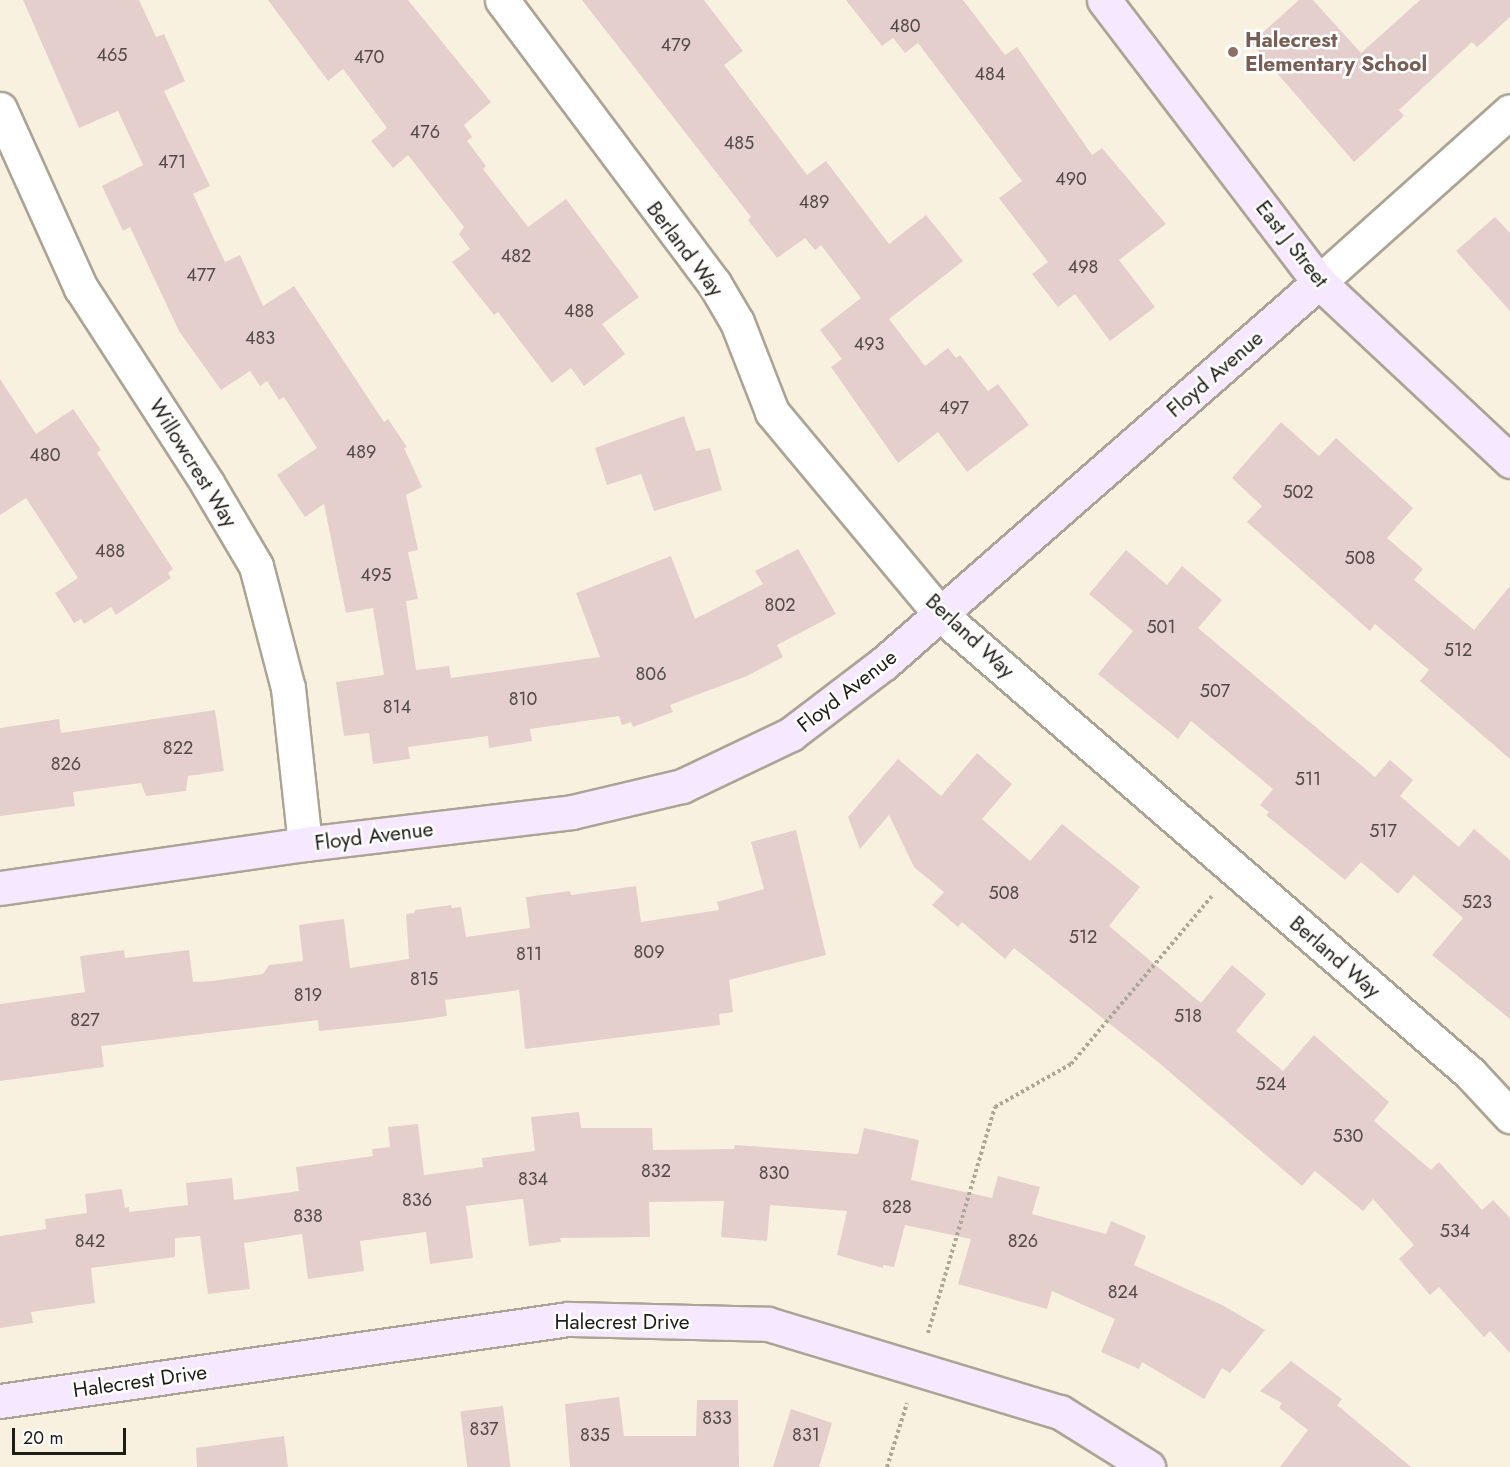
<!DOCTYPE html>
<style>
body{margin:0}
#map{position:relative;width:1510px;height:1467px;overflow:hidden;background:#f9f1e0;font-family:Jost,sans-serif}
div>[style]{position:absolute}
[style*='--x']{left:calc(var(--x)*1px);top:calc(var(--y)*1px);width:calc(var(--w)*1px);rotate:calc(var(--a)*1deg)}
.building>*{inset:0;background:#e4cfcd;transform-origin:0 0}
.path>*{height:4px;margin-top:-2px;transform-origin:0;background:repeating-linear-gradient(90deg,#aca699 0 3px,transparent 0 6px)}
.roads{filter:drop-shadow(2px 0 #aba494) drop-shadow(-2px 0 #aba494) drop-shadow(0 2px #aba494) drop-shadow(0 -2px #aba494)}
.street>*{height:33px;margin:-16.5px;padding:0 16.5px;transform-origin:16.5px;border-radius:16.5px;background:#fff}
.secondary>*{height:33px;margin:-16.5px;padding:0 16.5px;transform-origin:16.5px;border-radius:16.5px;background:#f6e8fe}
.dots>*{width:16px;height:16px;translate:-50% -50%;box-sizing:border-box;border:3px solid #fff;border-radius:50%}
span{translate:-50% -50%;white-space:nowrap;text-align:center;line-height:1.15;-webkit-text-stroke:5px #fff;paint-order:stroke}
.number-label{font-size:18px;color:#504944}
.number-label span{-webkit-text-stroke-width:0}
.education-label{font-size:21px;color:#785e54;font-weight:700}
.left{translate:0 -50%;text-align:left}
.street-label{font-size:21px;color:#1f1c16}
.scale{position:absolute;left:12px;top:1428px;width:114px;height:27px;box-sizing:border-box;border:3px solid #1f1c16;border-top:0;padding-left:8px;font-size:18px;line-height:21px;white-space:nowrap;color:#1f1c16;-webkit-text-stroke:4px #fff;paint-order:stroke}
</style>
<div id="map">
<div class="building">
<div style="clip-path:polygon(23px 0,139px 0,156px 37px,164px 34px,185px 81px,164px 91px,210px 186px,193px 194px,225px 262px,240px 255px,263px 306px,294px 286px,384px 422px,388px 419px,407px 447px,404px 448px,422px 487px,406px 495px,418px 550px,408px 552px,418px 599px,406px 601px,416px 670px,449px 666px,451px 678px,600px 657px,576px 593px,671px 556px,695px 619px,763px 584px,755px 571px,798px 549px,836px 614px,777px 645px,783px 657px,747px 676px,670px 705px,673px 712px,633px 727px,631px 722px,622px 725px,619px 716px,530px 729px,532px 741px,489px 748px,488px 736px,408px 747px,410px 759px,373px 764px,369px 733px,344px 736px,336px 682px,384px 675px,373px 608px,346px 613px,324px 504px,305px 517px,277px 475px,317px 448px,284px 397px,279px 400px,267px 381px,260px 386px,250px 371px,221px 390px,179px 331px,130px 227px,123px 231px,102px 186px,143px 165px,118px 111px,79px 128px)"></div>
<div style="clip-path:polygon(268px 0,408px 0,491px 102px,464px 125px,472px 137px,467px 141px,486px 166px,483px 169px,528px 227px,566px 199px,639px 297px,602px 324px,625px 354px,584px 386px,571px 368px,552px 383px,498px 312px,494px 315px,452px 262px,470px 249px,459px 234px,464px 227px,408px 155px,393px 168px,371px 141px,387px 128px,343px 69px,328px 81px)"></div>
<div style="clip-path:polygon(582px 0,704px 0,743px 51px,724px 65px,807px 175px,826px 161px,889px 244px,926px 215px,963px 261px,889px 319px,925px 366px,948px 348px,956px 358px,960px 355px,988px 391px,998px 384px,1029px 425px,967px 472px,938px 432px,898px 463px,831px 367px,842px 359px,820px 330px,861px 298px,821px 245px,815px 250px,805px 238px,777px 258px,748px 220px,751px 217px)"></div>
<div style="clip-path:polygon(846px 0,963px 0,1005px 55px,1017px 47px,1092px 155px,1102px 148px,1166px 224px,1119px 260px,1155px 307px,1110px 341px,1075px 294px,1058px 307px,1032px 274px,1048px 262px,999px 198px,1022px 181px,918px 43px,905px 53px,893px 38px,882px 46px)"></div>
<div style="clip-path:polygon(1299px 0,1313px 0,1361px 53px,1420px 0,1510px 0,1510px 17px,1477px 47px,1472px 42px,1399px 110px,1404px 116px,1354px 162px,1251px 43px)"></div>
<div style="clip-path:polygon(1495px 217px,1510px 233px,1510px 311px,1456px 251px)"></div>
<div style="clip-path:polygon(0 379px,36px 434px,73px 409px,101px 450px,97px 453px,173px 569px,168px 573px,171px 578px,116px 615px,111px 607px,84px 624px,81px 619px,74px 623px,55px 593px,78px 578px,26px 498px,0 515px)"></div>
<div style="clip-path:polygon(684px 416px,696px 451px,710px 448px,722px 490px,654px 511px,641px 474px,607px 485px,595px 448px)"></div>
<div style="clip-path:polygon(1281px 422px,1319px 456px,1336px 438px,1413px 508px,1387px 538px,1423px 569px,1414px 580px,1474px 630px,1510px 586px,1510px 759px,1420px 681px,1429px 670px,1375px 624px,1370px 631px,1247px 522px,1262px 506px,1232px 478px)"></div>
<div style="clip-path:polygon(1126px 550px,1167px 585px,1182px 566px,1222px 600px,1198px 628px,1375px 777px,1390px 760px,1413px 780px,1400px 796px,1459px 847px,1474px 829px,1510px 860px,1510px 1019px,1432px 955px,1463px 918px,1414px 875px,1398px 894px,1361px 862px,1345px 880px,1266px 815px,1269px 812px,1260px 805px,1273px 789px,1191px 721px,1178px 739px,1098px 674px,1133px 631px,1089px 594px)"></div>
<div style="clip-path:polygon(215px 710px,224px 771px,188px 776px,186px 791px,146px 796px,141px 783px,73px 792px,75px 806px,0 816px,0 728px,59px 719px,61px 733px)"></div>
<div style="clip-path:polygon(977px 753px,1012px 784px,982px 819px,1030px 861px,1062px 824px,1140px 887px,1109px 926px,1201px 1003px,1232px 965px,1266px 994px,1236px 1031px,1283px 1071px,1314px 1035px,1389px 1102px,1374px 1121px,1431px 1170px,1439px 1162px,1482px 1210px,1493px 1200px,1510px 1218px,1510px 1353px,1490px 1331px,1484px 1337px,1439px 1287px,1430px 1295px,1399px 1259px,1414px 1245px,1373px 1199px,1363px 1211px,1315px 1171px,1302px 1186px,1158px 1062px,1014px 948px,1005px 959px,962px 922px,958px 927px,932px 905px,944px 892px,914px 867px,889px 815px,860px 849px,848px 817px,898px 759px,941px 796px)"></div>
<div style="clip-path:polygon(796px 830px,826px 955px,729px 980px,733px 1012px,719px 1014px,720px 1025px,525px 1049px,519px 990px,445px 1000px,447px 1016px,406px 1022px,319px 1031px,318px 1020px,101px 1046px,104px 1067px,0 1081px,0 1004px,85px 992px,80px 956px,124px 950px,125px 958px,189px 950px,193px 982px,212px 981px,263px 974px,269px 965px,303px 961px,299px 925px,312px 923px,344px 919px,350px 968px,409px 959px,406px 914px,415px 913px,415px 910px,451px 905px,452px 908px,461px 907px,466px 937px,530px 928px,526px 897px,570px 891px,571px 895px,636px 886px,641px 922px,719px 910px,717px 902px,764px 889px,751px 842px)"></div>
<div style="clip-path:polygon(579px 1112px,581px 1128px,652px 1128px,653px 1150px,734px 1149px,735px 1145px,858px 1154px,864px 1128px,919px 1140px,911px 1180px,992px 1198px,998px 1176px,1040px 1187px,1032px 1214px,1106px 1234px,1111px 1221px,1146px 1236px,1134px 1265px,1222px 1305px,1265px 1330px,1230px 1373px,1222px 1368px,1204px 1399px,1142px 1362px,1139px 1369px,1101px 1352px,1115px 1319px,1052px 1291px,1047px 1309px,958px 1284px,971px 1239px,905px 1225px,894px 1267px,883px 1265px,883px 1268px,837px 1255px,847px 1211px,770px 1205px,767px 1241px,721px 1237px,724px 1201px,649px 1202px,650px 1237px,560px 1238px,561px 1242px,529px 1246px,523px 1199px,466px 1206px,473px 1258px,430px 1264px,426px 1232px,360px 1241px,364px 1271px,308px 1279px,302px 1234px,244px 1243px,250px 1289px,208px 1294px,200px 1236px,175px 1238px,175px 1257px,91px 1268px,95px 1303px,31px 1312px,33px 1323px,0 1328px,0 1236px,46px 1229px,45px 1219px,87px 1213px,85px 1194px,122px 1189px,125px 1208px,129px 1207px,129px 1212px,188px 1205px,186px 1183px,232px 1178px,234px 1200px,299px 1191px,296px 1167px,373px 1156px,372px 1149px,390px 1147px,388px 1127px,418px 1124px,424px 1175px,483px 1167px,482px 1158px,535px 1151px,531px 1117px)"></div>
<div style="clip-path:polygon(1291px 1361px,1342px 1399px,1337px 1405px,1411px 1467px,1280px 1467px,1308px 1430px,1279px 1408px,1282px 1403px,1260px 1391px)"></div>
<div style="clip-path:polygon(619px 1397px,624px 1436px,696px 1436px,697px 1400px,738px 1400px,739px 1467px,570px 1467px,565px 1404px)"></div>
<div style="left:503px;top:1406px;width:62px;height:43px;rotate:83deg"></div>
<div style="clip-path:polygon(791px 1409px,832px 1423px,819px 1467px,773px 1467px)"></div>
<div style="clip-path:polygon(284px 1436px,288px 1467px,197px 1467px,196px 1448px)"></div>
</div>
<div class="path">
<div style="--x:928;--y:1333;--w:236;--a:-73.5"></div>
<div style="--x:995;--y:1107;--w:87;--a:-29.5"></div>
<div style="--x:1071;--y:1064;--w:219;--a:-50"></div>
<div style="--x:887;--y:1467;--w:67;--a:-72.6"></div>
</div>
<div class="roads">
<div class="street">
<div style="--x:502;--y:0;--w:354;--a:53.2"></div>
<div style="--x:714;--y:283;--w:45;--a:59.5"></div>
<div style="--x:737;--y:322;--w:97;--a:68.7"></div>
<div style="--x:772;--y:412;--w:264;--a:50.2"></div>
<div style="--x:941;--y:615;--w:700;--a:40.89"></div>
<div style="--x:1470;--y:1073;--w:59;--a:47.1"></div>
<div style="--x:0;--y:109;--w:196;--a:65.7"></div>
<div style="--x:81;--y:288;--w:232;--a:57.1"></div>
<div style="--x:207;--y:483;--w:96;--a:59.4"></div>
<div style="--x:256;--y:566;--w:126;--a:75.3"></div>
<div style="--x:288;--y:688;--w:157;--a:83.8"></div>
<div style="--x:1319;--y:282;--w:256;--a:-41.8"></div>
</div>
<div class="secondary">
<div style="--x:1104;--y:0;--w:355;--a:52.7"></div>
<div style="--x:1319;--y:282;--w:262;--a:43.1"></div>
<div style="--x:0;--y:888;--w:308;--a:-8.2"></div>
<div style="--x:305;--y:844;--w:269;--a:-6.8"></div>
<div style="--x:572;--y:812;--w:113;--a:-13.3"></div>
<div style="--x:682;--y:786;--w:121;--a:-25.5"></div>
<div style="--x:791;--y:734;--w:116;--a:-37.3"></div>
<div style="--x:883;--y:664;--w:580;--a:-41.22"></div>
<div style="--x:0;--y:1401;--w:574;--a:-8.21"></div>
<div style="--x:568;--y:1319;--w:200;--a:1.4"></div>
<div style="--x:768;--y:1324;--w:305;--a:16.8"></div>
<div style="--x:1060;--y:1412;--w:104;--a:32"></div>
</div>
</div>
<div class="dots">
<div style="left:1233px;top:52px;background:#8d6e63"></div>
</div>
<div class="number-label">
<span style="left:905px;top:26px">480</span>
<span style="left:676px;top:45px">479</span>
<span style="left:112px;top:55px">465</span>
<span style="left:369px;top:57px">470</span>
<span style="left:990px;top:74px">484</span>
<span style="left:425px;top:132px">476</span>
<span style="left:739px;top:143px">485</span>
<span style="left:172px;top:162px">471</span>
<span style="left:1071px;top:179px">490</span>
<span style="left:814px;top:202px">489</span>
<span style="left:516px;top:256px">482</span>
<span style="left:1083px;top:267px">498</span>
<span style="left:201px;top:275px">477</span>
<span style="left:579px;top:311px">488</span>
<span style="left:260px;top:338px">483</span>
<span style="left:869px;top:344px">493</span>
<span style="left:954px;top:408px">497</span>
<span style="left:361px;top:452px">489</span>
<span style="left:45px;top:455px">480</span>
<span style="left:1298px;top:492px">502</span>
<span style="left:110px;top:551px">488</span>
<span style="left:1360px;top:558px">508</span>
<span style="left:376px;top:575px">495</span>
<span style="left:780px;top:605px">802</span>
<span style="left:1161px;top:627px">501</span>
<span style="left:1458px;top:650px">512</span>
<span style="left:651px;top:674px">806</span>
<span style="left:1215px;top:691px">507</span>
<span style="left:523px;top:699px">810</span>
<span style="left:397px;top:707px">814</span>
<span style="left:178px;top:748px">822</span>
<span style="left:66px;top:764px">826</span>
<span style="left:1308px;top:779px">511</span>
<span style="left:1383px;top:831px">517</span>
<span style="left:1004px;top:893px">508</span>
<span style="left:1477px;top:902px">523</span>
<span style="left:1083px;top:937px">512</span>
<span style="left:649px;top:952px">809</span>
<span style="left:529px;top:954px">811</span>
<span style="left:424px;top:979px">815</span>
<span style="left:308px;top:995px">819</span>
<span style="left:1188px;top:1016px">518</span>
<span style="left:85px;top:1020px">827</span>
<span style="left:1271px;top:1084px">524</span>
<span style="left:1348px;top:1136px">530</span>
<span style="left:656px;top:1171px">832</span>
<span style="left:774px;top:1173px">830</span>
<span style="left:533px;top:1179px">834</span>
<span style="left:417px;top:1200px">836</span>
<span style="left:897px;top:1207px">828</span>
<span style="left:308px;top:1216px">838</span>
<span style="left:1455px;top:1231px">534</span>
<span style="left:90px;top:1241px">842</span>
<span style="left:1023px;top:1241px">826</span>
<span style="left:1123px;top:1292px">824</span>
<span style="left:717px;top:1418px">833</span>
<span style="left:484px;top:1429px">837</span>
<span style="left:595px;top:1435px">835</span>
<span style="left:806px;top:1435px">831</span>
</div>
<div class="education-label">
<span class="left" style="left:1245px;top:52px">Halecrest<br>Elementary School</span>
</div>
<div class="street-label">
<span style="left:1292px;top:244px;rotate:52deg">East J Street</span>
<span style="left:685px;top:249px;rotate:53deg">Berland Way</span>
<span style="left:1215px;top:374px;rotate:-41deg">Floyd Avenue</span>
<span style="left:193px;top:463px;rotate:58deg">Willowcrest Way</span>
<span style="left:970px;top:636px;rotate:43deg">Berland Way</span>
<span style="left:847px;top:691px;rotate:-38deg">Floyd Avenue</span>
<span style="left:374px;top:836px;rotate:-7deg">Floyd Avenue</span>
<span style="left:1335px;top:957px;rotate:41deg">Berland Way</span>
<span style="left:622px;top:1322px">Halecrest Drive</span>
<span style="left:140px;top:1381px;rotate:-8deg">Halecrest Drive</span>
</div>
<div class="scale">20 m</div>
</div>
